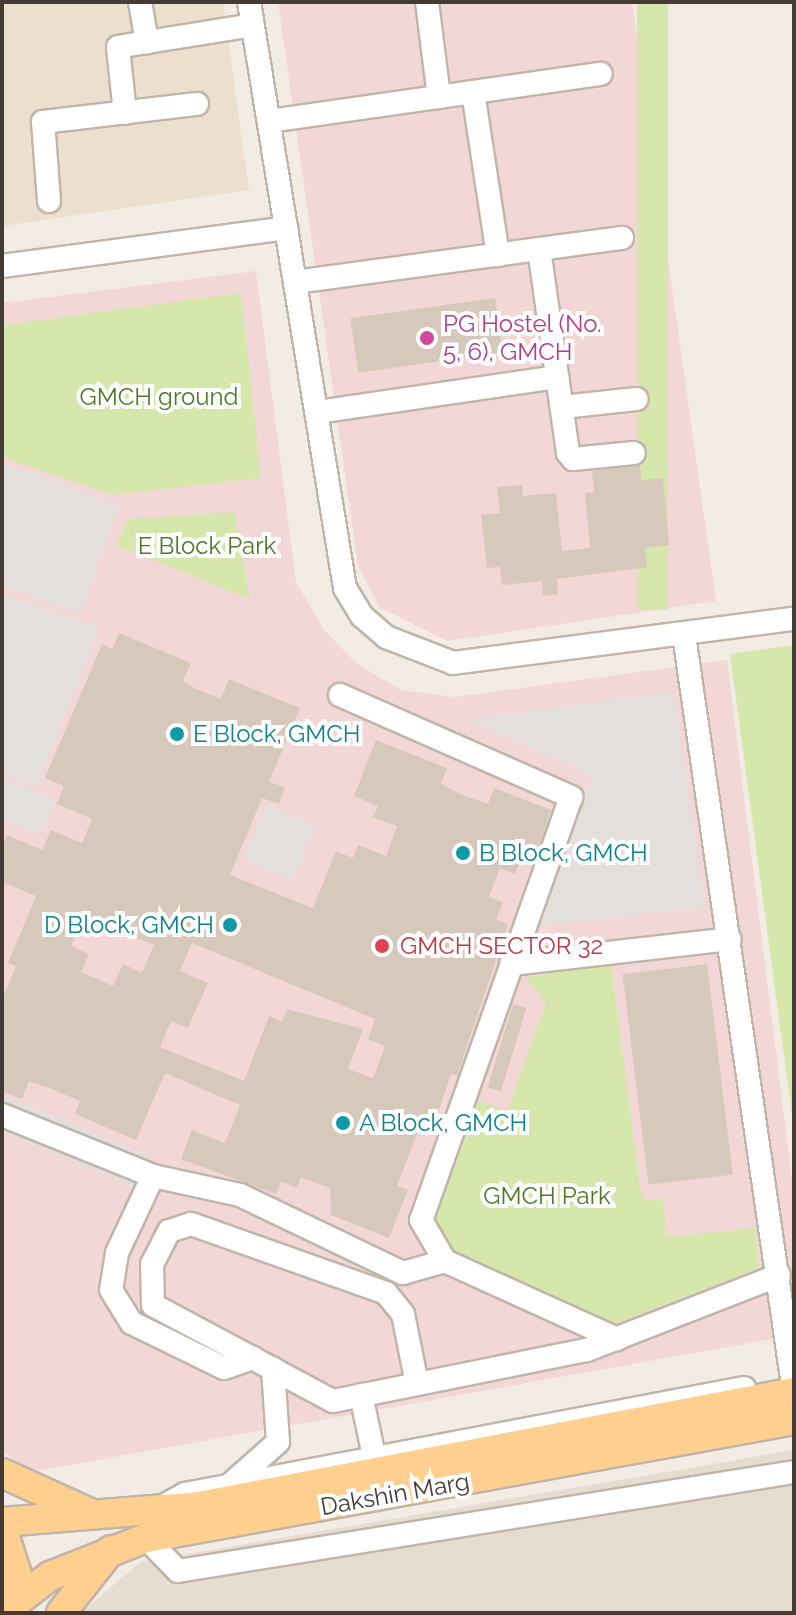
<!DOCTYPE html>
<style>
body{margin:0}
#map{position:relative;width:796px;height:1615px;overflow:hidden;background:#f2ece4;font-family:Raleway,sans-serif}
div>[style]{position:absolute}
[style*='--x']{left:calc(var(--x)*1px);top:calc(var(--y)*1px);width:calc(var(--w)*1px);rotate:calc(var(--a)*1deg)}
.residential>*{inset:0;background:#e6ddd2}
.education>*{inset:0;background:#ecdfcd}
.medical>*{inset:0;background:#f3d7d7}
.green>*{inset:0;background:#d5e7ab;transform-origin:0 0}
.parking>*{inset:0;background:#e3dfdc;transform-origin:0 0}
.building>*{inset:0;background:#d7c8bc;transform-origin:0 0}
.roads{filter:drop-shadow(2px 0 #c1b5a9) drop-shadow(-2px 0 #c1b5a9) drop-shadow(0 2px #c1b5a9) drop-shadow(0 -2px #c1b5a9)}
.minor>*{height:22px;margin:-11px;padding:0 11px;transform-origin:11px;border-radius:11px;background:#fff}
.major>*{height:28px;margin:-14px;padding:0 14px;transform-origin:14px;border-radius:14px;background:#ffcf90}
.dots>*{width:22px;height:22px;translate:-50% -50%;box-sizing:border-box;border:4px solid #fff;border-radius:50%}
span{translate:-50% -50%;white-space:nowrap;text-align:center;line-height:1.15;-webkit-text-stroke:8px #fff;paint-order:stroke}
.hotel-label{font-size:24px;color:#b23c85}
.left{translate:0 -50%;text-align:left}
.park-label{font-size:24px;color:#507627}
.culture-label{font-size:24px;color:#0d838f}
.right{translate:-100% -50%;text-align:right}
.health-label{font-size:24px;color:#be3a42}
.street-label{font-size:24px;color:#443b34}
.frame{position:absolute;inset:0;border:4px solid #443b34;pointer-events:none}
</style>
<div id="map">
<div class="residential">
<div style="clip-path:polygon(794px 1450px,794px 1613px,81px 1613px,140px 1562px)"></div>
</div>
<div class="education">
<div style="clip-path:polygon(2px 2px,223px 2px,249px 190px,2px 226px)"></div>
</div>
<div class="medical">
<div style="clip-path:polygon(278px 2px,632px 2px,716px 601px,447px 641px,379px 607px,358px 566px)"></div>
<div style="clip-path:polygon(256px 271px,296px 582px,324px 630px,356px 663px,401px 690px,455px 697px,727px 660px,794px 1196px,794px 1335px,31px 1472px,2px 1451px,2px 303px)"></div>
</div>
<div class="green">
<div style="left:637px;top:2px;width:31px;height:608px"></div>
<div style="clip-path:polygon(241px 293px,261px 478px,112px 495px,2px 457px,2px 325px)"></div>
<div style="clip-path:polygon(234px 512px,250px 599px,116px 545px,128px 519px)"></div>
<div style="clip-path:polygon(794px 645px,794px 1130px,730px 654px)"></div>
<div style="clip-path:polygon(611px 964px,641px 1192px,646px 1200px,662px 1198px,667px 1237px,755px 1228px,759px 1268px,614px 1324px,449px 1256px,428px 1218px,472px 1098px,507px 1111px,546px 1003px,525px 977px)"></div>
</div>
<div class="parking">
<div style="clip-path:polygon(2px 462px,119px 506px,80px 613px,2px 585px)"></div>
<div style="clip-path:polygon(2px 595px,99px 627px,37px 787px,2px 773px)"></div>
<div style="clip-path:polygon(673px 692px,704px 907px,538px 926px,592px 774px,468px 720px)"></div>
<div style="clip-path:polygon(2px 778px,56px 800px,41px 835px,2px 819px)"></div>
<div style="left:266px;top:805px;width:53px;height:58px;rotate:23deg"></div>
<div style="clip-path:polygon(2px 1094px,152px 1156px,135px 1188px,2px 1131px)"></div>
</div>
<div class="building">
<div style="left:495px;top:298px;width:55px;height:146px;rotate:82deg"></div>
<div style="clip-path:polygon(640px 465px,641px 480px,663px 478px,669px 545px,645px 548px,647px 567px,557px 579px,558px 594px,543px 596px,542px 581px,502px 585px,500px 567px,487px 568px,481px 515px,500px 513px,497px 487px,522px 485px,523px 496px,556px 493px,562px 551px,590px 548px,585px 493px,594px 492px,592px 471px)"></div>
<div style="clip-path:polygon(evenodd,119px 633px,191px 663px,183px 681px,196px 689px,221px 699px,229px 679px,300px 708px,269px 782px,285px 787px,279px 804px,262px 798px,230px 875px,313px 908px,336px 851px,353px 858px,358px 845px,386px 856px,397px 826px,373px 817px,378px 806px,354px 796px,376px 740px,447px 768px,441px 784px,458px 793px,488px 804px,494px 788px,551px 810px,533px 864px,521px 859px,515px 874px,500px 868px,489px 897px,503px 902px,496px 919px,508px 924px,457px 1076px,451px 1074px,431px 1133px,419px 1128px,397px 1186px,408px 1190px,389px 1238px,331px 1215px,330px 1188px,301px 1177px,297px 1188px,281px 1181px,276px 1194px,181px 1159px,192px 1130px,225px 1143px,240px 1105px,165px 1073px,136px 1140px,75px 1114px,80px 1101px,49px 1088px,29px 1081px,22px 1099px,2px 1091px,2px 999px,16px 966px,8px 963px,36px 896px,2px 882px,2px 846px,7px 835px,42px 850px,51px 830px,82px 843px,92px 819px,57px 804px,64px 786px,45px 778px,102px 644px,112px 649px,119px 633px,84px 916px,154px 945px,142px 973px,123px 964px,113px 986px,81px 972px,89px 954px,71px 946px,84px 916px,119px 633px,192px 943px,375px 1019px,368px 1039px,385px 1046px,373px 1078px,348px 1069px,363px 1029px,287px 1009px,282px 1022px,269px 1016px,244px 1081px,160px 1047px,171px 1021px,188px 1028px,208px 983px,180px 971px,192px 943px)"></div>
<div style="left:707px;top:964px;width:212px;height:85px;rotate:83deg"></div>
<div style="left:513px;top:1004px;width:14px;height:87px;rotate:17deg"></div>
</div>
<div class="roads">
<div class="minor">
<div style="--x:140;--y:2;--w:41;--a:80.1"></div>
<div style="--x:147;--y:42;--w:107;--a:-9.1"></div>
<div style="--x:249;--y:2;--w:594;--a:80.7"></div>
<div style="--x:345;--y:588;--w:33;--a:59"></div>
<div style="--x:362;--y:616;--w:32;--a:41"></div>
<div style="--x:386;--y:637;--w:72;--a:21.2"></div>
<div style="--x:453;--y:663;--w:344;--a:-7.4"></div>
<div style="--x:427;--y:2;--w:96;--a:82.8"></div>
<div style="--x:473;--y:92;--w:165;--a:81.3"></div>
<div style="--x:125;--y:113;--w:66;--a:-96.1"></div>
<div style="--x:118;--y:47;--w:29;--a:-10"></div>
<div style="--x:269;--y:121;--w:335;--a:-8.1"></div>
<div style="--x:49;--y:201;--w:79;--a:-94.3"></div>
<div style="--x:43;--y:122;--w:155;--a:-6.7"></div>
<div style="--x:539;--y:249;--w:206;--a:81.9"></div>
<div style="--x:568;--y:453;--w:8;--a:50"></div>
<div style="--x:573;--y:459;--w:61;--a:-5.6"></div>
<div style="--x:2;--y:266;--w:287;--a:-7.6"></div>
<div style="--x:295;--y:282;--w:330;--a:-7.7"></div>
<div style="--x:562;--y:407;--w:75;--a:-6.1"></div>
<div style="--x:317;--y:412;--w:243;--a:-8.3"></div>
<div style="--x:684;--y:635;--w:752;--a:81.74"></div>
<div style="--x:340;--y:695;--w:253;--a:23.8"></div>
<div style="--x:571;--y:797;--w:449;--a:109.5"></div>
<div style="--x:421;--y:1220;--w:48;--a:59.7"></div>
<div style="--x:445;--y:1261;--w:189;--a:24.4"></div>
<div style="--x:511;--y:964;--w:220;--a:-6.5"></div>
<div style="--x:2;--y:1115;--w:163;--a:22"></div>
<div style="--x:153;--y:1176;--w:89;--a:12.3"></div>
<div style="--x:240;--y:1195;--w:181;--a:25.6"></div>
<div style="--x:403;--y:1273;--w:44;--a:-15.9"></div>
<div style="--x:153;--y:1176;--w:85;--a:115.1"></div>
<div style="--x:117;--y:1253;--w:37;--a:99"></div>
<div style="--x:111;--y:1290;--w:39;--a:58"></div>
<div style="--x:132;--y:1323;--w:102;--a:26.1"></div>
<div style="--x:224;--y:1368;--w:31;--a:-19"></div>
<div style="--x:417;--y:1384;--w:71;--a:-101.3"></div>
<div style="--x:403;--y:1314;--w:27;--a:-129"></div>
<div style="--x:386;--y:1293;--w:207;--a:-160.5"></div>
<div style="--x:191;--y:1224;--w:23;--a:162"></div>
<div style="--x:169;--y:1231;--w:37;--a:117"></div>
<div style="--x:152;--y:1264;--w:41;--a:88.6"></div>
<div style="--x:153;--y:1305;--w:204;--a:28.1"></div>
<div style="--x:333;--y:1401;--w:259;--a:-11.4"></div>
<div style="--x:587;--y:1350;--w:206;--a:-21.3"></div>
<div style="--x:361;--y:1395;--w:62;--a:78"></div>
<div style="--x:233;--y:1482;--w:60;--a:-41.6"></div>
<div style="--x:278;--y:1442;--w:74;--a:-93.9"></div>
<div style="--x:167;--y:1504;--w:21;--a:-29"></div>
<div style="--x:185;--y:1494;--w:569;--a:-10.74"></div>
<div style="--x:146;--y:1538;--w:46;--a:45.9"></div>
<div style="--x:178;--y:1571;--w:624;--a:-9.13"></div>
</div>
<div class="major">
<div style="--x:2;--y:1473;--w:99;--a:24.5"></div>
<div style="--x:2;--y:1522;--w:198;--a:-4.6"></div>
<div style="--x:199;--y:1506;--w:606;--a:-10.85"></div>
<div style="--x:2;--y:1528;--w:48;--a:71.9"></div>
<div style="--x:17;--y:1574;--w:40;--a:104.4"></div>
<div style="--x:10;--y:1607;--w:51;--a:-37.8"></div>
<div style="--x:50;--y:1576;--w:103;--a:-21.6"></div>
<div style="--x:146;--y:1538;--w:659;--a:-10.32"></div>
<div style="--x:61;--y:1613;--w:80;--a:-51.6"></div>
</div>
</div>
<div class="dots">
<div style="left:427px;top:338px;background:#d1479c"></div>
<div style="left:177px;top:734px;background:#0f9aa8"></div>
<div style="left:463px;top:853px;background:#0f9aa8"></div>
<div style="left:230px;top:925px;background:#0f9aa8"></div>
<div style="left:382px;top:946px;background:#e0444e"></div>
<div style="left:343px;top:1123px;background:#0f9aa8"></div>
</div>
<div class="hotel-label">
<span class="left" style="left:443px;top:338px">PG Hostel (No.<br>5, 6), GMCH</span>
</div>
<div class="park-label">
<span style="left:159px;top:397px">GMCH ground</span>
<span style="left:207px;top:546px">E Block Park</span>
<span style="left:547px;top:1196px">GMCH Park</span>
</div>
<div class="culture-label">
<span class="left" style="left:193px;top:734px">E Block, GMCH</span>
<span class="left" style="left:479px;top:853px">B Block, GMCH</span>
<span class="right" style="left:214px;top:925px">D Block, GMCH</span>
<span class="left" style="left:359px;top:1123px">A Block, GMCH</span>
</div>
<div class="health-label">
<span class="left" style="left:400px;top:946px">GMCH SECTOR 32</span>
</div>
<div class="street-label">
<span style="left:395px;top:1494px;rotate:-10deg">Dakshin Marg</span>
</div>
<div class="frame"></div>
</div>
